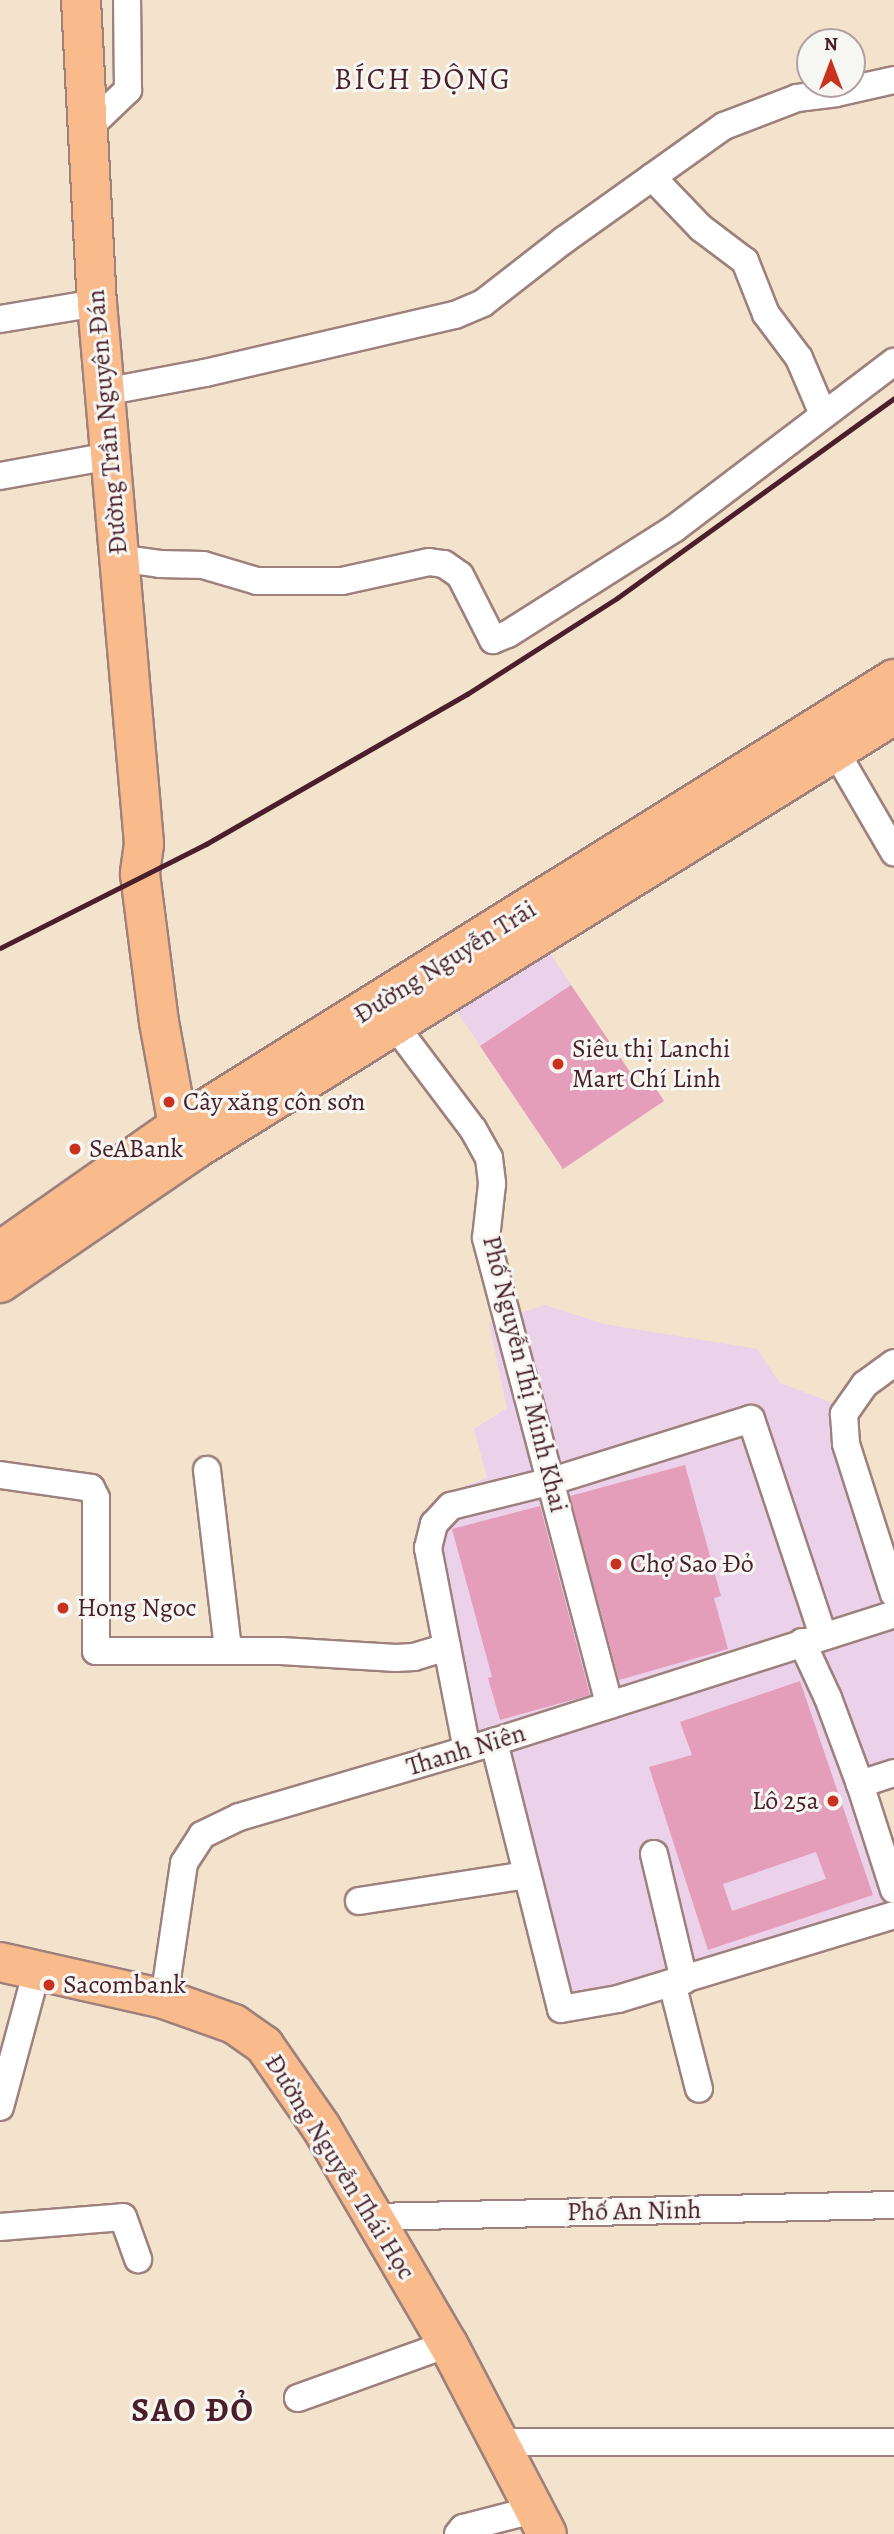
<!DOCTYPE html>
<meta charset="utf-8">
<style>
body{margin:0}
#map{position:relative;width:894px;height:2534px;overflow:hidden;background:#f3e3cd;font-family:Alegreya,serif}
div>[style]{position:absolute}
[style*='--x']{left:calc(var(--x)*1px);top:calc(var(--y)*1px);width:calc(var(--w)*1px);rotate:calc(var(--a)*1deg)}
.built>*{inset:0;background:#ecd1ea}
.building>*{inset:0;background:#e59eb9}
.roads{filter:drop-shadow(2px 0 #9e817c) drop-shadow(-2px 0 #9e817c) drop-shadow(0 2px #9e817c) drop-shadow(0 -2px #9e817c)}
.minor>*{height:26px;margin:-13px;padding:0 13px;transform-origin:13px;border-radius:13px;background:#fff}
.highway>*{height:38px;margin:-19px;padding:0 19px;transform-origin:19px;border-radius:19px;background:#fabb8c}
.rail>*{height:5px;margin:-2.5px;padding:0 2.5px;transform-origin:2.5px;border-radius:2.5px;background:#4a1f2b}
.dots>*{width:19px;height:19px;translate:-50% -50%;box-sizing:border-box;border:4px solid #f6f6f2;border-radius:50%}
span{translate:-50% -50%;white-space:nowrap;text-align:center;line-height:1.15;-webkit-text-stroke:6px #f6f6f2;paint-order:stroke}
.street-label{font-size:26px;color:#4a1f2b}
.poi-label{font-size:26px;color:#4a1f2b}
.left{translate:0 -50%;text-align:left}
.right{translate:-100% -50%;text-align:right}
.quarter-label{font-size:30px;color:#4a1f2b;letter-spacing:2px}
.district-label{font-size:33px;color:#4a1f2b;font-weight:700;letter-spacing:2px}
.north{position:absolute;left:796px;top:28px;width:70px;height:70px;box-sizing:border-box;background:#f6f6f2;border:2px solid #b1a0a2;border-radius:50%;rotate:0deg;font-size:19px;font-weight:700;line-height:28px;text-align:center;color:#4a1f2b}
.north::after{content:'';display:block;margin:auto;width:24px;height:32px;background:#c8321e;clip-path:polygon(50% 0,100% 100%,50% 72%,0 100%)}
</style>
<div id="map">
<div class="built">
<div style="clip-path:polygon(546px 947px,640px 1088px,651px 1081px,664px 1101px,563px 1169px,454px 1007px)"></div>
<div style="clip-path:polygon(545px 1305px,604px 1324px,757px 1349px,780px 1383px,836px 1404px,894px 1597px,894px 1760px,861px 1771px,892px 1904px,703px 1966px,570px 1994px,509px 1756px,496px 1727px,472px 1737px,416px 1520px,457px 1489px,487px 1478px,474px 1429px,507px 1408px,489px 1323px)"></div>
</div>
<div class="building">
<div style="clip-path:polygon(571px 985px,641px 1088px,651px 1081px,664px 1101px,563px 1169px,480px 1046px)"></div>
<div style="clip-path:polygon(685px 1465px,721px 1596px,714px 1598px,728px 1649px,619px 1680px,570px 1496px)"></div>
<div style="clip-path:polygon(540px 1506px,590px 1695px,500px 1720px,488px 1678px,492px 1677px,452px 1529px)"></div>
<div style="clip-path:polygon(evenodd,800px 1681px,873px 1895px,708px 1950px,649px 1767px,692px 1755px,680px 1722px,800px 1681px,816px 1852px,826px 1879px,732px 1911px,723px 1884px,816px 1852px)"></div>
</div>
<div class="roads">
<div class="minor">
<div style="--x:87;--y:129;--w:57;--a:-43.6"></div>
<div style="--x:128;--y:90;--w:90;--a:-90.6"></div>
<div style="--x:652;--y:177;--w:71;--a:46.1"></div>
<div style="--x:701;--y:228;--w:55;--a:36.9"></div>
<div style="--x:745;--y:261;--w:57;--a:68.4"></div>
<div style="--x:766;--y:314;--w:55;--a:53.1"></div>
<div style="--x:799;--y:358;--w:61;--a:66.8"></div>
<div style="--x:0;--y:319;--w:98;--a:-9.4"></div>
<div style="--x:104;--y:392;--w:103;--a:-10.7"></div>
<div style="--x:205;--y:373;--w:257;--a:-13.1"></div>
<div style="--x:455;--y:315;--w:30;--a:-23"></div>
<div style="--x:483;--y:303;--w:103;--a:-37.9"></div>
<div style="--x:564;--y:240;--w:196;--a:-35.5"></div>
<div style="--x:724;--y:126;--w:78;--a:-21"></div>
<div style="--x:797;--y:98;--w:39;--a:-7"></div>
<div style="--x:836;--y:93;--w:59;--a:-12.6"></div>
<div style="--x:0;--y:476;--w:112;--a:-10.3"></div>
<div style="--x:118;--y:558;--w:42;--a:8.1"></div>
<div style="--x:160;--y:564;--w:43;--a:1.3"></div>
<div style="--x:203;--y:565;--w:56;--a:16.5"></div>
<div style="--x:257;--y:581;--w:85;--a:0"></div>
<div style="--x:342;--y:581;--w:89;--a:-12.3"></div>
<div style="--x:429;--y:562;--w:15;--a:8"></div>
<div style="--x:444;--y:564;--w:19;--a:35"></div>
<div style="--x:460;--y:575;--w:73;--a:63.1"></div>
<div style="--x:493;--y:640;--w:16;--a:-22"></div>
<div style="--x:508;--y:634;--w:198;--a:-32.4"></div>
<div style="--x:675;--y:528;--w:275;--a:-37.2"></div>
<div style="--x:836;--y:752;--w:116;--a:59.9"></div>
<div style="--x:396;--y:1027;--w:128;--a:53"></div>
<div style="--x:473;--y:1129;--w:33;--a:61"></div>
<div style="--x:489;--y:1158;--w:26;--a:83"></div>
<div style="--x:492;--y:1184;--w:54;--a:96.3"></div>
<div style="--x:486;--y:1238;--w:483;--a:75.2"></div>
<div style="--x:894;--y:1363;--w:36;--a:144"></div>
<div style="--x:865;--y:1384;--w:37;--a:125"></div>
<div style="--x:844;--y:1414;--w:30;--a:86"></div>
<div style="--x:846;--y:1444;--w:157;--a:72.3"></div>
<div style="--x:207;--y:1470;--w:181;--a:83.3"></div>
<div style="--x:0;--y:1475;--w:92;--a:8.1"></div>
<div style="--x:91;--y:1488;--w:11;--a:63"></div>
<div style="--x:96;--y:1498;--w:153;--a:90"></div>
<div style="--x:96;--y:1651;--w:185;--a:0"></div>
<div style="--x:281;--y:1651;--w:115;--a:3.5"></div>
<div style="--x:396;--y:1658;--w:18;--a:-3"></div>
<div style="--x:414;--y:1657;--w:34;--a:-17"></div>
<div style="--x:447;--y:1647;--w:105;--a:79"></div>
<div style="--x:802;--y:1642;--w:62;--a:65.1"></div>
<div style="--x:828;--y:1698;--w:92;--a:69.6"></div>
<div style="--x:447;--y:1647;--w:101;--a:-100.9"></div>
<div style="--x:428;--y:1548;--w:25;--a:-76"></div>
<div style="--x:434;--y:1524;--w:25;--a:-47"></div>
<div style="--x:451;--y:1506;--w:104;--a:-13.9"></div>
<div style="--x:552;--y:1481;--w:208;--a:-17.3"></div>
<div style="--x:751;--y:1419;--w:228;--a:71.6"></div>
<div style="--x:494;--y:1742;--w:275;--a:75.9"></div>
<div style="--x:561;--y:2009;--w:58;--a:-10"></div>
<div style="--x:618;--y:1999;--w:288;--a:-16.9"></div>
<div style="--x:894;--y:1773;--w:36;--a:162"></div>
<div style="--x:860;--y:1784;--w:111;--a:72.2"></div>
<div style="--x:654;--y:1854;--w:130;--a:76.6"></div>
<div style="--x:359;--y:1901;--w:169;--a:-8.8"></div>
<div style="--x:672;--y:1983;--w:109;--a:75.7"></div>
<div style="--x:164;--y:1999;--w:137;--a:-81.6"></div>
<div style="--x:184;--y:1863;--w:33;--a:-57"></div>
<div style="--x:202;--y:1835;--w:41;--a:-25.9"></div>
<div style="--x:239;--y:1817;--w:266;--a:-16.4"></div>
<div style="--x:494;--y:1742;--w:420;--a:-17.7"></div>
<div style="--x:0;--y:2107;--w:142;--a:-74.9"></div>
<div style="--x:374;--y:2217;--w:520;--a:-1.32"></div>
<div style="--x:0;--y:2227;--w:123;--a:-4.6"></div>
<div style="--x:123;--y:2217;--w:45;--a:70.3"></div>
<div style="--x:298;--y:2398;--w:159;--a:-19.8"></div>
<div style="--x:500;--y:2442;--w:394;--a:0"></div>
<div style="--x:458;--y:2534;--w:8;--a:-50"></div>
<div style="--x:463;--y:2528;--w:72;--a:-14.4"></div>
</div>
<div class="highway">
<div style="--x:81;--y:0;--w:303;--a:87"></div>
<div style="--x:97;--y:303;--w:543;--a:85.03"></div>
<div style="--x:144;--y:844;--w:30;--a:98"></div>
<div style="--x:140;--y:874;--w:149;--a:82.7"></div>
<div style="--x:159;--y:1022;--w:106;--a:79.6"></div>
<div style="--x:178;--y:1126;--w:29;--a:56"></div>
<div style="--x:0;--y:1251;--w:218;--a:-35.1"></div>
<div style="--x:178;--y:1126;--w:844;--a:-31.98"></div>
<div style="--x:0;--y:1283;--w:235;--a:-34.4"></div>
<div style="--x:194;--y:1150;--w:824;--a:-31.86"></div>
<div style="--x:0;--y:1962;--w:168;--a:12.7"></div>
<div style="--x:164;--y:1999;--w:74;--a:19.7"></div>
<div style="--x:234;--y:2024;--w:37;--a:35"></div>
<div style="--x:264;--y:2045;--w:100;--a:55.2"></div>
<div style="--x:321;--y:2127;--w:251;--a:59.7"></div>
<div style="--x:448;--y:2344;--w:214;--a:62.5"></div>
</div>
</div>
<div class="rail">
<div style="--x:0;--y:948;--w:231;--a:-26.8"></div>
<div style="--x:206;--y:844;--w:301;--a:-29.9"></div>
<div style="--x:467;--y:694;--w:178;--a:-32.6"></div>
<div style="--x:617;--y:598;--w:342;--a:-35.8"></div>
</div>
<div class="dots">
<div style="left:558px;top:1064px;background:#c8321e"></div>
<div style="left:169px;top:1102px;background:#c8321e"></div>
<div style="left:75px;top:1149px;background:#c8321e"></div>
<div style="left:616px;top:1564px;background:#c8321e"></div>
<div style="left:63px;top:1608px;background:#c8321e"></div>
<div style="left:833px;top:1801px;background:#c8321e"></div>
<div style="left:49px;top:1985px;background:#c8321e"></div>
</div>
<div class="street-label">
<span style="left:107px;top:422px;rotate:-95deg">Đường Trần Nguyên Đán</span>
<span style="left:445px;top:962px;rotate:-32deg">Đường Nguyễn Trãi</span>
<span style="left:525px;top:1374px;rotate:76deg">Phố Nguyễn Thị Minh Khai</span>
<span style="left:466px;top:1750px;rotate:-17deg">Thanh Niên</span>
<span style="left:340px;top:2167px;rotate:58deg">Đường Nguyễn Thái Học</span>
<span style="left:634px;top:2211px;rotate:-1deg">Phố An Ninh</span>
</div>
<div class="poi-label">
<span class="left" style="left:572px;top:1064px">Siêu thị Lanchi<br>Mart Chí Linh</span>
<span class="left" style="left:183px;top:1102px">Cây xăng côn sơn</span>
<span class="left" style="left:89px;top:1149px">SeABank</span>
<span class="left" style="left:630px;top:1564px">Chợ Sao Đỏ</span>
<span class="left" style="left:77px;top:1608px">Hong Ngoc</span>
<span class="right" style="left:819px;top:1801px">Lô 25a</span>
<span class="left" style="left:63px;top:1985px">Sacombank</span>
</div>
<div class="quarter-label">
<span style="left:423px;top:79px">BÍCH ĐỘNG</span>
</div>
<div class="district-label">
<span style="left:193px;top:2410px">SAO ĐỎ</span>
</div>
<div class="north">N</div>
</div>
